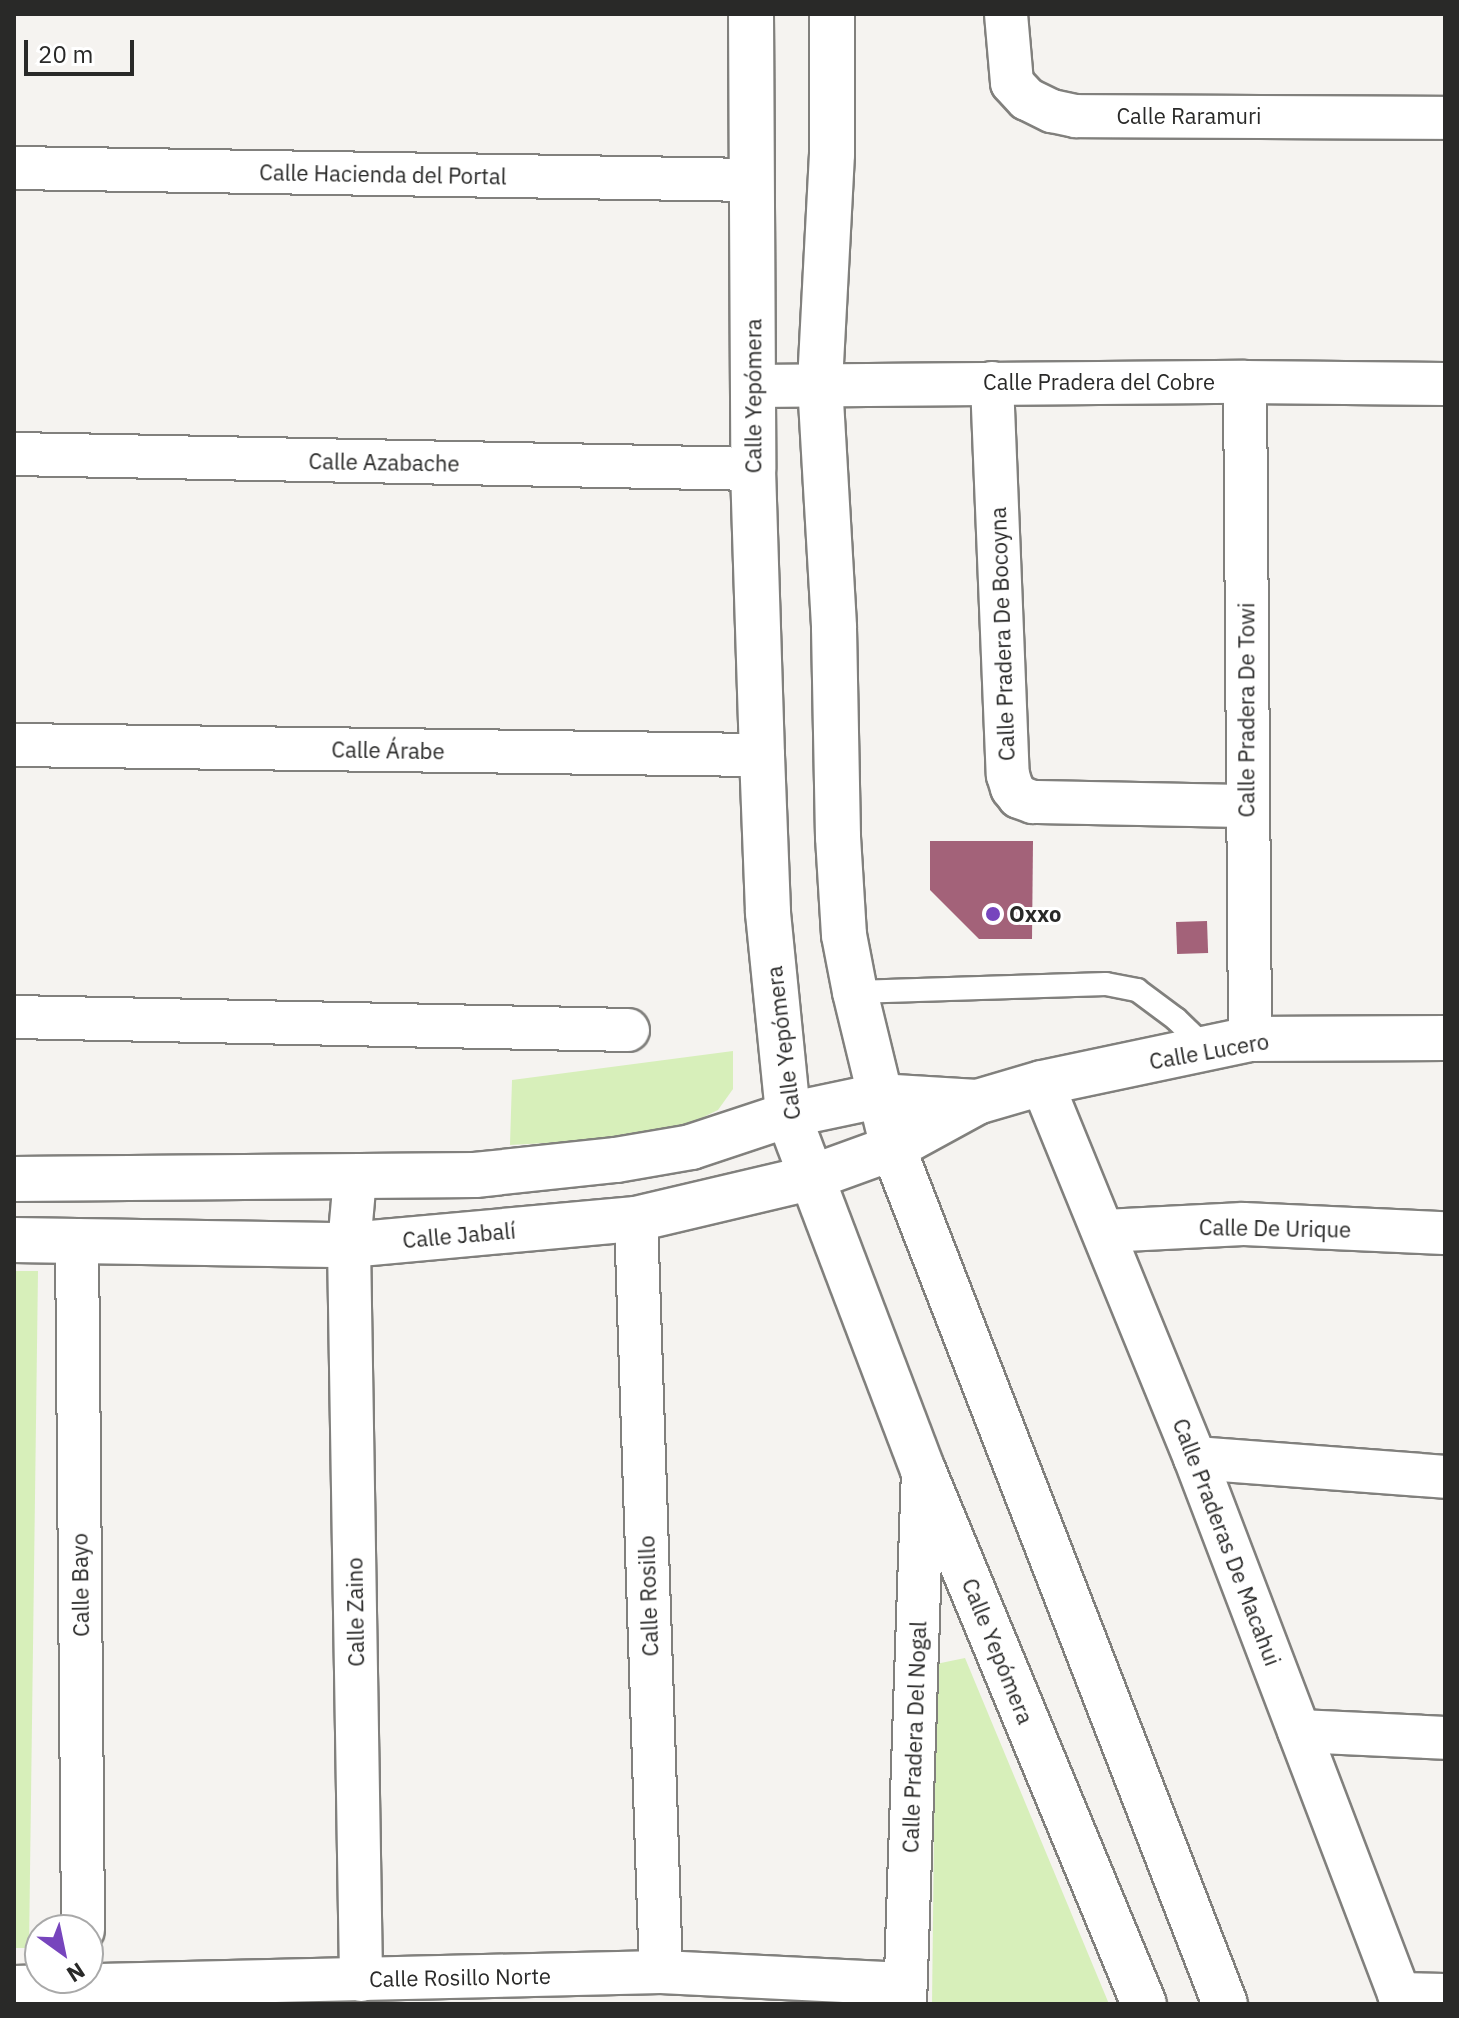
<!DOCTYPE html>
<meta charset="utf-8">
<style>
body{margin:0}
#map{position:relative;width:1459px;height:2018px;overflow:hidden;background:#f5f3f0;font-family:"IBM Plex Sans",sans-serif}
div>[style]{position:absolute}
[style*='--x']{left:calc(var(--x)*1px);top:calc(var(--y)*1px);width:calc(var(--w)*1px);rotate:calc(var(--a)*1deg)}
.green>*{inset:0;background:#d7efba}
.building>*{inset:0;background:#a36279;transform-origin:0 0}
.roads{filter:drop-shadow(2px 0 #81807d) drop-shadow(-2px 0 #81807d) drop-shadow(0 2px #81807d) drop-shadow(0 -2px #81807d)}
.service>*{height:22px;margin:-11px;padding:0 11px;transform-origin:11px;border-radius:11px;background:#fff}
.minor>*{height:42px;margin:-21px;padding:0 21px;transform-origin:21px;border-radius:21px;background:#fff}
.tertiary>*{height:44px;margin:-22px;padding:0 22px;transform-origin:22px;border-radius:22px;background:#fff}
.secondary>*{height:44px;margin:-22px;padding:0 22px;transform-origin:22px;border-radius:22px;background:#fff}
.dots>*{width:22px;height:22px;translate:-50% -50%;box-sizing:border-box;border:4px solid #fff;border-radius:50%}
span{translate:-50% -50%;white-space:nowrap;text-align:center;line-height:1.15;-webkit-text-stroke:6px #fff;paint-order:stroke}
.street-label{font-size:22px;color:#292928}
.poi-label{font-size:22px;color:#292928;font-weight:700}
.left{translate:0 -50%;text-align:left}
.frame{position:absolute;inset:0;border:16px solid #292928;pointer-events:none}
.north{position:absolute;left:24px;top:1914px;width:80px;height:80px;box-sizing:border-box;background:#fff;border:2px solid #a9a9a9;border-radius:50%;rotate:147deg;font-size:22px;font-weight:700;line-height:32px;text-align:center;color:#292928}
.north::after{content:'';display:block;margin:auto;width:28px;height:36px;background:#7745bd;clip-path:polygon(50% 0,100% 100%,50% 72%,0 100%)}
.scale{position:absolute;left:24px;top:40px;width:110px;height:36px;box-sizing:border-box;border:4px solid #292928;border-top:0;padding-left:10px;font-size:24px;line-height:28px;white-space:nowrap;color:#292928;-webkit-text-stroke:6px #fff;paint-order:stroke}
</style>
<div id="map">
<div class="green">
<div style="clip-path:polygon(733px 1051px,733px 1089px,718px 1110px,685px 1126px,620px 1139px,510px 1145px,512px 1080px)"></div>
<div style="clip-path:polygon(14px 1271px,38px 1271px,29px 1948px,14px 1948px)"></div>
<div style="clip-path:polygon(965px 1658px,1109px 2004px,932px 2004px,936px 1664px)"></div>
</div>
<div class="building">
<div style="clip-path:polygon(930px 841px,1033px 841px,1032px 939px,979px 939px,930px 890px)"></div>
<div style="left:1207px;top:921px;width:32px;height:31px;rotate:88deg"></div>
</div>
<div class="roads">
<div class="service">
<div style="--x:855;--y:992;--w:251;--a:-1.8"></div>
<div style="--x:1106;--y:984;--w:32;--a:11"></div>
<div style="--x:1137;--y:990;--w:49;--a:36.6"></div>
<div style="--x:1176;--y:1019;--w:42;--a:44"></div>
</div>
<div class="minor">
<div style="--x:1006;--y:14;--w:69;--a:85"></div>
<div style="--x:1012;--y:83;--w:22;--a:47"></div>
<div style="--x:1027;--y:99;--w:28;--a:26"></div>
<div style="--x:1052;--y:111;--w:25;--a:12"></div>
<div style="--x:1076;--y:116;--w:369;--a:0.3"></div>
<div style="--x:14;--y:168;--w:738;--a:0.93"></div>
<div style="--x:1245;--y:382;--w:657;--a:89.56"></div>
<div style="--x:992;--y:383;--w:392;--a:87.7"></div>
<div style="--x:1008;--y:775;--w:14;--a:73"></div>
<div style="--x:1012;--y:788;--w:11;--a:52"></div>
<div style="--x:1019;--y:797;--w:15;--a:20"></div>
<div style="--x:1033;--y:802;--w:214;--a:1.1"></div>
<div style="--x:753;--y:386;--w:492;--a:-0.5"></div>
<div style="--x:1245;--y:382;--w:200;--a:0.6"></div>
<div style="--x:14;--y:454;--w:739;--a:1.16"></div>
<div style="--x:14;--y:745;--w:748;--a:0.77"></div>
<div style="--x:14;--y:1017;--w:614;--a:1.21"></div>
<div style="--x:1042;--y:1083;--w:405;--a:67.8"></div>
<div style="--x:1195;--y:1458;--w:584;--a:69.15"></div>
<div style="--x:355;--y:1178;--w:67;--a:95.1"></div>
<div style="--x:349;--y:1245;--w:735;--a:89.06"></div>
<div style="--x:636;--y:1219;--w:753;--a:88.1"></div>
<div style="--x:1105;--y:1231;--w:138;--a:-2.9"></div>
<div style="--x:1243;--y:1224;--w:202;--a:2.6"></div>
<div style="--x:77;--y:1240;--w:690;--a:89.5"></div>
<div style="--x:1195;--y:1458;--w:251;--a:4.3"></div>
<div style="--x:1299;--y:1731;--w:146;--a:2.7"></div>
<div style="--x:14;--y:1987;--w:647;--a:-1.33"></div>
<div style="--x:661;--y:1972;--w:244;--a:2.8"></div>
<div style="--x:1399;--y:1994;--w:46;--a:1.2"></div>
<div style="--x:905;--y:2004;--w:534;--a:-88.07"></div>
</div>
<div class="tertiary">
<div style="--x:14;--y:1179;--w:461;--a:-0.5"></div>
<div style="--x:475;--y:1175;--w:142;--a:-6.1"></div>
<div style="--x:616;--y:1160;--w:76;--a:-9.8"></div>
<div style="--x:691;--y:1147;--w:102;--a:-18.3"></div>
<div style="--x:788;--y:1115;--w:92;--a:-11.9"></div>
<div style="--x:878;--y:1096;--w:99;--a:3.5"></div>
<div style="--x:14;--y:1240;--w:335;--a:0.9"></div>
<div style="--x:349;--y:1245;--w:288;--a:-5.2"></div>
<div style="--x:636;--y:1219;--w:179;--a:-13.3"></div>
<div style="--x:810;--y:1178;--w:88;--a:-19.9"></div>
<div style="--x:893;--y:1148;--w:96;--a:-28.7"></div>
<div style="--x:977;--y:1102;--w:68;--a:-16.3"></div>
<div style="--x:1042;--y:1083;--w:213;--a:-11.9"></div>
<div style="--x:1250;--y:1039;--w:195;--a:-0.3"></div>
</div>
<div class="secondary">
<div style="--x:751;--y:14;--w:455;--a:89.7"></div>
<div style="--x:753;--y:469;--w:286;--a:88.2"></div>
<div style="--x:762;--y:755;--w:158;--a:87.8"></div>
<div style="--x:768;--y:913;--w:203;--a:84.3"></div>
<div style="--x:788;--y:1115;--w:380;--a:69.2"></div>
<div style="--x:923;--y:1470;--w:578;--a:67.52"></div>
<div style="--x:832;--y:14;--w:140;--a:90"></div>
<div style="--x:832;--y:154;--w:229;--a:93"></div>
<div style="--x:820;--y:383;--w:245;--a:86.7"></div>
<div style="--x:834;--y:628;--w:209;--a:88.9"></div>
<div style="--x:838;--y:837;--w:98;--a:86.5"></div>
<div style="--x:844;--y:935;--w:58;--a:79.1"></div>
<div style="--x:855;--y:992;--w:161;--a:76.3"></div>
<div style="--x:893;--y:1148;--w:918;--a:68.8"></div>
</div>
</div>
<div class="dots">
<div style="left:993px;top:914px;background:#7745bd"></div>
</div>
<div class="street-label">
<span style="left:1189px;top:116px">Calle Raramuri</span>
<span style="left:383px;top:174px;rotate:1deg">Calle Hacienda del Portal</span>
<span style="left:1099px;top:382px">Calle Pradera del Cobre</span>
<span style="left:753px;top:396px;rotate:-90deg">Calle Yepómera</span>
<span style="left:384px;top:462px;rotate:1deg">Calle Azabache</span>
<span style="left:1002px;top:634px;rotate:-92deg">Calle Pradera De Bocoyna</span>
<span style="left:1246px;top:710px;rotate:-90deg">Calle Pradera De Towi</span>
<span style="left:388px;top:750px;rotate:1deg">Calle Árabe</span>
<span style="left:783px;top:1043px;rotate:-97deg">Calle Yepómera</span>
<span style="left:1209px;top:1051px;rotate:-10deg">Calle Lucero</span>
<span style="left:1275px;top:1228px;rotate:1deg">Calle De Urique</span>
<span style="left:459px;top:1235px;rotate:-5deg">Calle Jabalí</span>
<span style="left:1227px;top:1542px;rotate:69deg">Calle Praderas De Macahui</span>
<span style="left:80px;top:1585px;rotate:-91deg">Calle Bayo</span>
<span style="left:648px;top:1596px;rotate:-92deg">Calle Rosillo</span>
<span style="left:355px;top:1612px;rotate:-91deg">Calle Zaino</span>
<span style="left:998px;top:1651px;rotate:68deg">Calle Yepómera</span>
<span style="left:914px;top:1737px;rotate:-88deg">Calle Pradera Del Nogal</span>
<span style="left:460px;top:1977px;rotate:-1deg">Calle Rosillo Norte</span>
</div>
<div class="poi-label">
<span class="left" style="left:1009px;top:914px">Oxxo</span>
</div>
<div class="frame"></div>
<div class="north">N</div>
<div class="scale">20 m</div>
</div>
